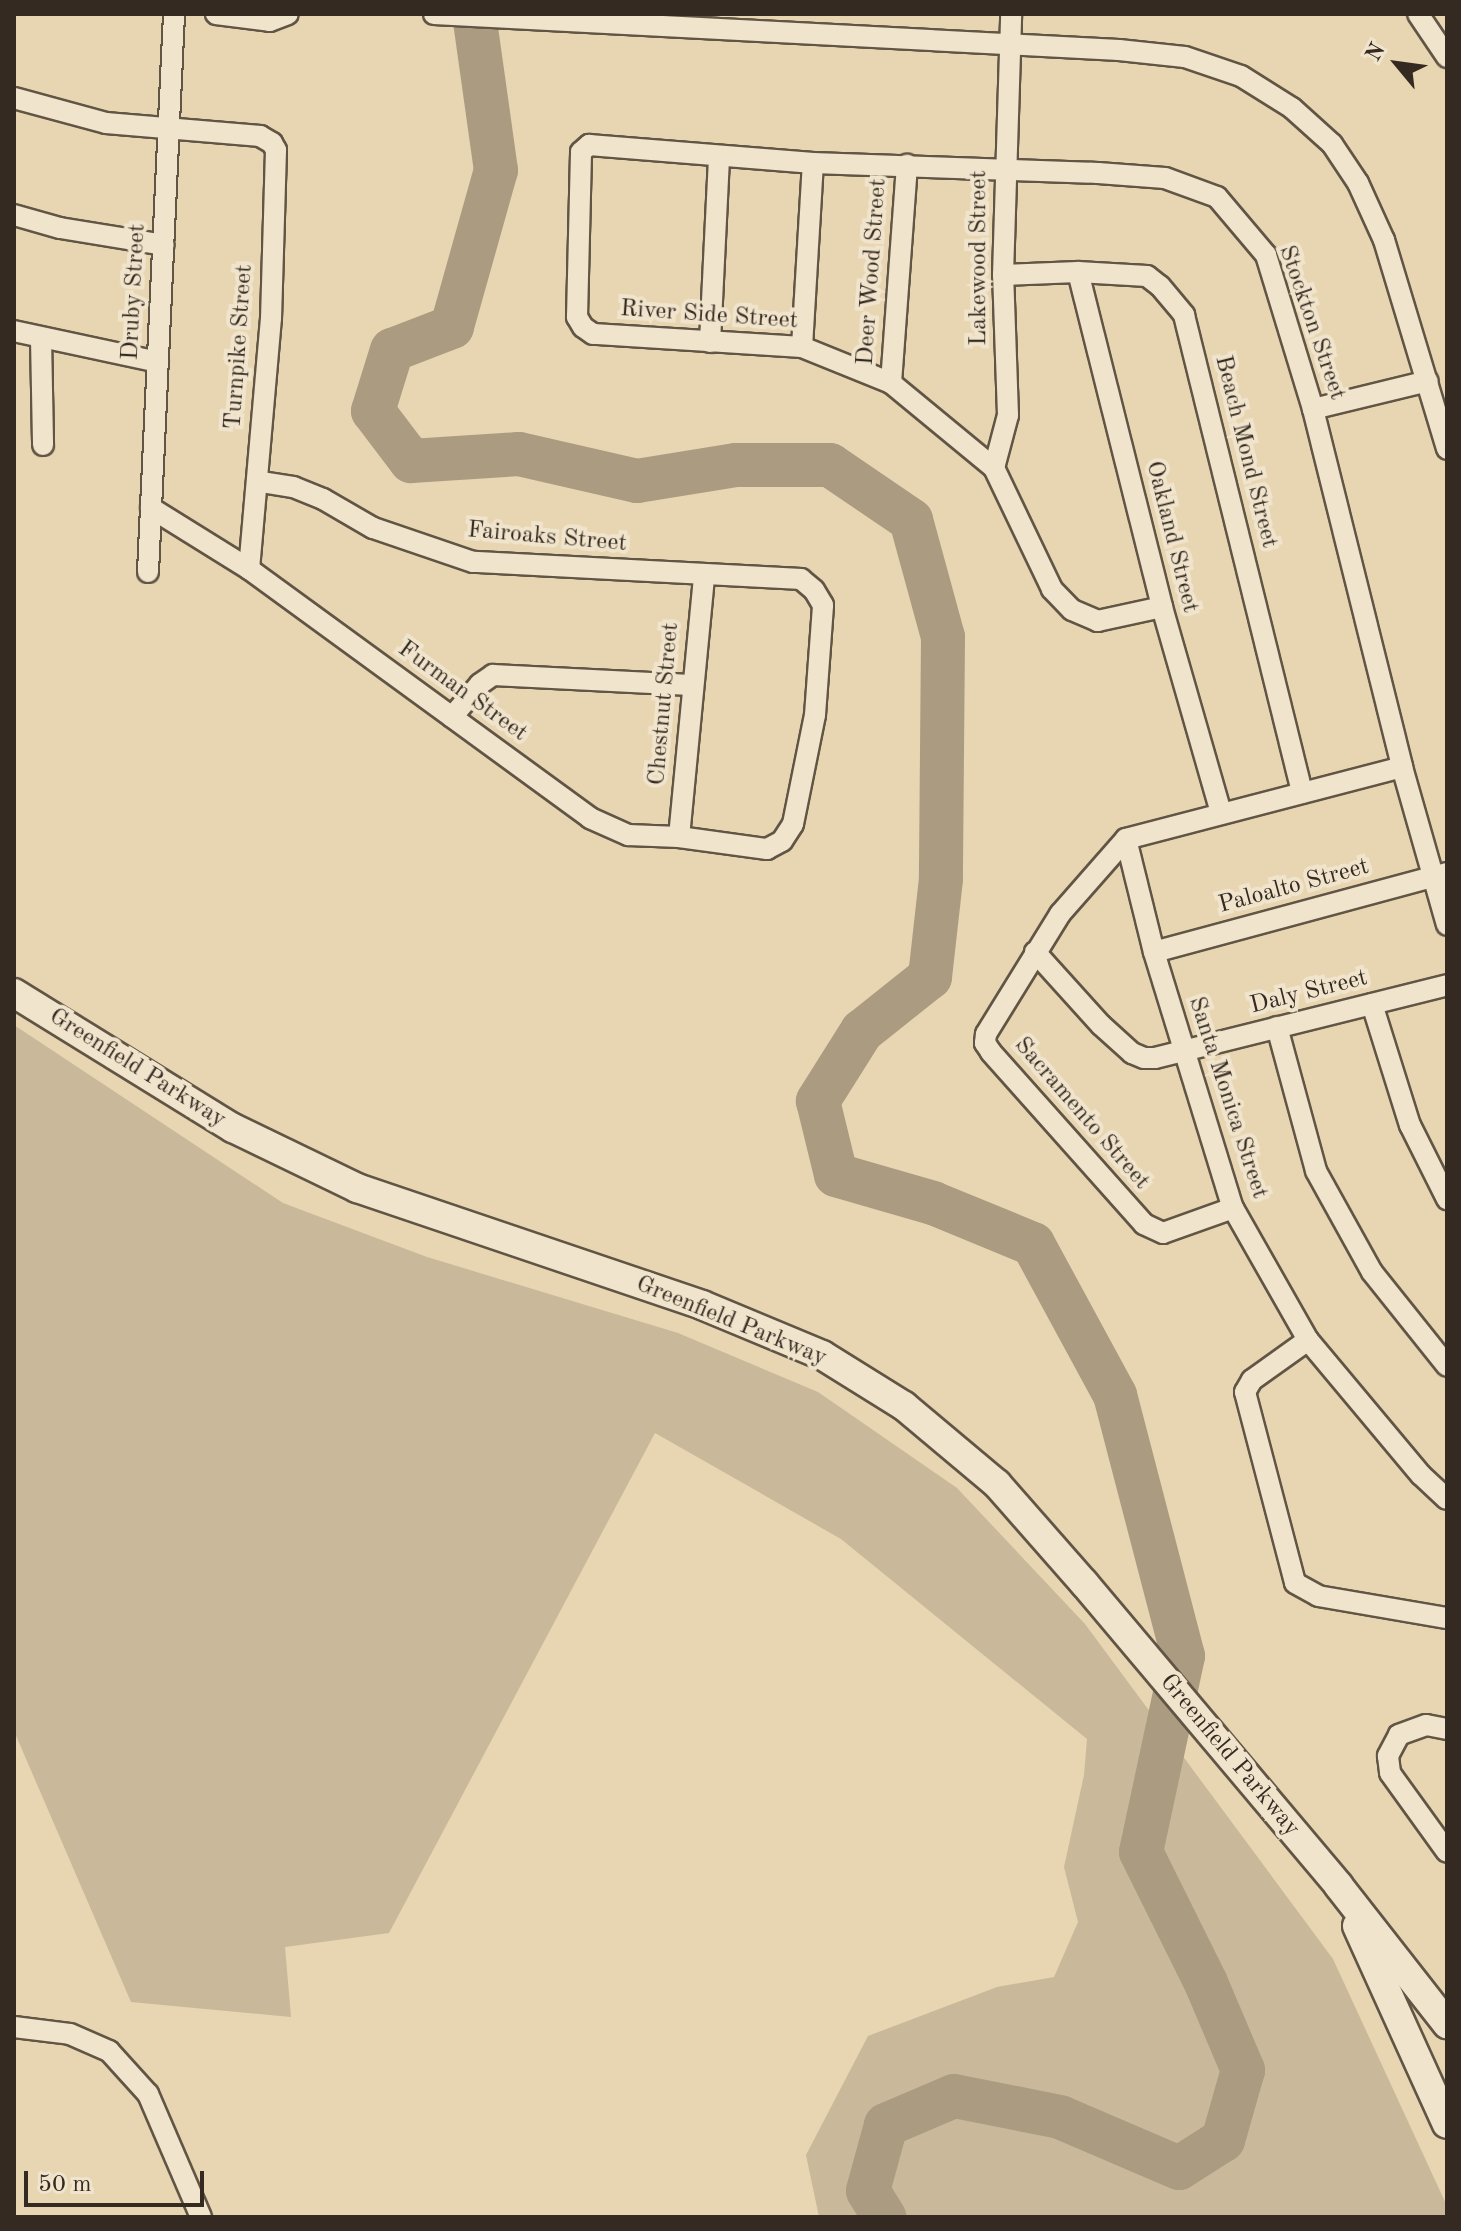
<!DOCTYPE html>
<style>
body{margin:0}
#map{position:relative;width:1461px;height:2231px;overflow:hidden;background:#e8d5b1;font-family:"Old Standard TT",serif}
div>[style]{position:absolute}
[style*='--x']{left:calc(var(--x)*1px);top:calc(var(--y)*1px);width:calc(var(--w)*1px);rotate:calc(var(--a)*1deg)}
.green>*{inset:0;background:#c9b899}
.river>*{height:44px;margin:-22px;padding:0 22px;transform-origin:22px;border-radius:22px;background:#ab9b80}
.roads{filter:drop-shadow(2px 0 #615545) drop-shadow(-2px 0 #615545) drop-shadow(0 2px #615545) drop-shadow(0 -2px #615545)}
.street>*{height:20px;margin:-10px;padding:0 10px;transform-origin:10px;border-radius:10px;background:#f0e4cc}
.secondary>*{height:28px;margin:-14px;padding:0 14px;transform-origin:14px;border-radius:14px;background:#f0e4cc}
span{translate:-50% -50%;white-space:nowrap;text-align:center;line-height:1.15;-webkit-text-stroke:8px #f0e4cc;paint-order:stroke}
.street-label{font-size:24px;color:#342a21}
.frame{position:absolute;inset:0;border:16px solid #342a21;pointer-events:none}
.north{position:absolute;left:1357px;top:24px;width:80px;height:80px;-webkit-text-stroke:6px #f0e4cc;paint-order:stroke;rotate:299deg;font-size:22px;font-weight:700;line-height:32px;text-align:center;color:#342a21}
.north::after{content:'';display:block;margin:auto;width:28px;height:36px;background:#342a21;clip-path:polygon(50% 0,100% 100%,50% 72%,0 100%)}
.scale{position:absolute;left:24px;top:2171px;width:180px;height:36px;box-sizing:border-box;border:4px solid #342a21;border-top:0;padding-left:10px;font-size:24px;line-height:28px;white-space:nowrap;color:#342a21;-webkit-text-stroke:6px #f0e4cc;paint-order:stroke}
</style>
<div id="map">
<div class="green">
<div style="clip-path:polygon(14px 1025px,283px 1203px,427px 1257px,678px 1333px,818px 1392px,957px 1488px,1085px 1624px,1333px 1959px,1447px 2206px,1447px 2217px,819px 2217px,806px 2155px,868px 2036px,997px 1987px,1054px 1977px,1078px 1922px,1064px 1867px,1084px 1775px,1087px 1739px,841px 1539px,655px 1433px,389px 1933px,285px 1947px,291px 2017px,131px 2002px,14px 1731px)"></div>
</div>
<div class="river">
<div style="--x:474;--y:14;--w:158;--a:82"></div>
<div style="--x:496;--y:170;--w:163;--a:105.7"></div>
<div style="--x:452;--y:327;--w:64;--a:159"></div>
<div style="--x:392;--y:350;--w:64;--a:107.3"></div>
<div style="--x:373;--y:411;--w:63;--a:52.8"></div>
<div style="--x:411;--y:461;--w:108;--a:-3.7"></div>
<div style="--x:519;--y:454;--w:121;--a:12.9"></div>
<div style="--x:637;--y:481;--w:100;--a:-9.2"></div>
<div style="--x:736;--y:465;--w:94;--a:0"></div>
<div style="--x:830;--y:465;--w:98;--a:34.2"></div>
<div style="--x:911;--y:520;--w:121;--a:74.7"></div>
<div style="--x:943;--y:637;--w:242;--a:90.5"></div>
<div style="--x:941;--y:879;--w:99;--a:96.4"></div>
<div style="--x:930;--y:977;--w:87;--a:141.5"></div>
<div style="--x:862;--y:1031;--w:83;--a:122.2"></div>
<div style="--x:818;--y:1101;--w:76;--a:76.3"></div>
<div style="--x:836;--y:1175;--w:101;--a:16.1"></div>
<div style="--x:933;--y:1203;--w:108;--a:22.3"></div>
<div style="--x:1033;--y:1244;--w:172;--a:61.5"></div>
<div style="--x:1115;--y:1395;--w:270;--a:75.4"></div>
<div style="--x:1183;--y:1656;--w:200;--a:102.1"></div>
<div style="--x:1141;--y:1852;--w:146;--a:63.6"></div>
<div style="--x:1206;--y:1983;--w:95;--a:67"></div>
<div style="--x:1243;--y:2070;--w:73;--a:105.9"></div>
<div style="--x:1223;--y:2140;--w:52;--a:147.5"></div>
<div style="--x:1179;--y:2168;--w:129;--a:-156.8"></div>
<div style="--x:1060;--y:2117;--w:108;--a:-168.8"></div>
<div style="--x:954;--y:2096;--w:74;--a:156.9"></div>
<div style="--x:886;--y:2125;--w:68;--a:105.3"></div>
<div style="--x:868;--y:2191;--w:31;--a:58"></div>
</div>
<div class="roads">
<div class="street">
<div style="--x:216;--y:14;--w:54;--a:7.4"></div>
<div style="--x:270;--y:21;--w:19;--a:-21"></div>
<div style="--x:434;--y:14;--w:686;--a:3.01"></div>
<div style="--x:1119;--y:50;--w:66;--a:6.1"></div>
<div style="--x:1185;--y:57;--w:59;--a:18.7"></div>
<div style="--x:1241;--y:76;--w:60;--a:32.1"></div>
<div style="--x:1292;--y:108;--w:54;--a:42"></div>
<div style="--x:1332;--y:144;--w:47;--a:56.3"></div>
<div style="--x:1358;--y:183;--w:63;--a:65.5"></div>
<div style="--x:1384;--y:240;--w:218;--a:73.2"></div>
<div style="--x:1418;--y:14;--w:52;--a:56"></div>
<div style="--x:14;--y:98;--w:95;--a:15.2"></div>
<div style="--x:106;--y:123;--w:155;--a:4.8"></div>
<div style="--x:260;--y:136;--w:14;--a:30"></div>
<div style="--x:272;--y:143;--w:8;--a:60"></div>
<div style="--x:276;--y:150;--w:168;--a:91.7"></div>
<div style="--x:271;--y:318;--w:252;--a:95"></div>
<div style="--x:14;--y:215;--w:48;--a:15.8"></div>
<div style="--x:60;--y:228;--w:105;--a:9.3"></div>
<div style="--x:1078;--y:272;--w:345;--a:75.9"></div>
<div style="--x:1162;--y:607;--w:214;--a:74"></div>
<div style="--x:1003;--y:275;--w:75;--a:-2.3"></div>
<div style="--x:1078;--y:272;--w:69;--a:3.3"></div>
<div style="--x:1147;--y:276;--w:16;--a:38"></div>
<div style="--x:1160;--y:286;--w:38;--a:50"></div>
<div style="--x:1184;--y:315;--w:492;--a:76.1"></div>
<div style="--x:14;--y:331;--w:147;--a:12.1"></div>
<div style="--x:41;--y:338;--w:107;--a:88.9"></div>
<div style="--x:710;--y:342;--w:185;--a:-87.2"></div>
<div style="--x:802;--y:347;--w:184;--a:-86.6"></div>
<div style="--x:891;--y:383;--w:219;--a:-85.8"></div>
<div style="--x:1313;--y:409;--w:118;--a:-13.7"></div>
<div style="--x:994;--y:468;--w:55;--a:-75.2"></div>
<div style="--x:1008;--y:415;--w:140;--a:-92"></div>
<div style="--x:1003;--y:275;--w:261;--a:-88.2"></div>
<div style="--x:151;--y:508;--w:115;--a:31.9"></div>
<div style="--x:249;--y:569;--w:422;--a:36.1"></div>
<div style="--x:590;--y:818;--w:42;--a:24.1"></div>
<div style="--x:628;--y:835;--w:51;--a:2.2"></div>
<div style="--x:679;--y:837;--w:89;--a:7.8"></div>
<div style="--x:767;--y:849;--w:17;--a:-28"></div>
<div style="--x:782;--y:841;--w:20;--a:-57"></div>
<div style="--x:793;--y:824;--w:111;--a:-78.6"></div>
<div style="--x:815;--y:715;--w:110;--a:-85.8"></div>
<div style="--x:823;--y:605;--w:17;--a:-121"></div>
<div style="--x:814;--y:590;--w:17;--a:-140"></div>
<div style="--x:801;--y:579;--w:328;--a:-177"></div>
<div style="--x:473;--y:562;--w:106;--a:-161.2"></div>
<div style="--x:373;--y:528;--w:58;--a:-149.9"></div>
<div style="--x:323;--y:499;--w:32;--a:-158"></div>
<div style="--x:293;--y:487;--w:36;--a:-171"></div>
<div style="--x:148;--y:572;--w:559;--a:-87.33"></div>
<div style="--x:1162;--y:607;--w:66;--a:167.7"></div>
<div style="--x:1098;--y:621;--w:28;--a:-157"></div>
<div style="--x:1072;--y:610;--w:29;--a:-134"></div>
<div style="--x:1052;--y:589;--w:134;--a:-115.6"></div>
<div style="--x:994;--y:468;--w:134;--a:-140.5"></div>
<div style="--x:891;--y:383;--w:96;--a:-158"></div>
<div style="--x:802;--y:347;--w:209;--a:-176.4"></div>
<div style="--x:593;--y:334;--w:12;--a:-145"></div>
<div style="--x:583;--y:327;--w:12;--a:-121"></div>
<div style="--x:577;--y:317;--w:165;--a:-88.6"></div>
<div style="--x:581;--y:152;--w:11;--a:-41"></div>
<div style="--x:589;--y:145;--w:225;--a:4.6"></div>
<div style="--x:813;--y:163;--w:285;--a:2"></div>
<div style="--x:1098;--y:173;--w:67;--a:4.3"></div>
<div style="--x:1165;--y:178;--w:55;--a:20.1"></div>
<div style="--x:1217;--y:197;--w:76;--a:49.8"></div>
<div style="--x:1266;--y:255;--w:161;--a:73"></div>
<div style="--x:1313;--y:409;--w:369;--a:76"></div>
<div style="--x:1402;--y:767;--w:164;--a:74.1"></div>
<div style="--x:452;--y:717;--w:43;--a:-49.7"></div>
<div style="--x:480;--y:684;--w:16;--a:-35"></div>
<div style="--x:493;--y:675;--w:198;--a:2.9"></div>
<div style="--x:679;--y:837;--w:263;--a:-84.5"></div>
<div style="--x:1126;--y:839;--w:116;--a:76.1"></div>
<div style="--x:1154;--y:952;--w:268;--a:72.9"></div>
<div style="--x:1233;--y:1208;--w:152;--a:60.4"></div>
<div style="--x:1308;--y:1340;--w:176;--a:50.1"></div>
<div style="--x:1421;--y:1475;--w:35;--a:43"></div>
<div style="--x:1035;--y:952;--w:98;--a:47.9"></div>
<div style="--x:1101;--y:1025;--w:42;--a:42.1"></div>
<div style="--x:1132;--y:1053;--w:13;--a:23"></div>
<div style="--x:1144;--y:1058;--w:11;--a:0"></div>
<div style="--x:1155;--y:1058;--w:301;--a:-14"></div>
<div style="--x:1154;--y:952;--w:303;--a:-15.1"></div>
<div style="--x:1372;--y:1004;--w:127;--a:72.6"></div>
<div style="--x:1410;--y:1125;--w:83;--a:63.4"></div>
<div style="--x:1277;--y:1027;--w:149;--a:74.8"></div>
<div style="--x:1316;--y:1171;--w:115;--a:61"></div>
<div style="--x:1372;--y:1272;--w:120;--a:51.4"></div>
<div style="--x:1233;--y:1208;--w:74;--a:160.3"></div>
<div style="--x:1163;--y:1233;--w:21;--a:-155"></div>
<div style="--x:1144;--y:1224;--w:230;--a:-131.7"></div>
<div style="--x:991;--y:1052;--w:11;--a:-124"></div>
<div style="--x:985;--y:1043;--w:9;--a:-84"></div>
<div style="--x:986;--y:1034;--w:141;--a:-58.3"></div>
<div style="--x:1060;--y:914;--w:100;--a:-48.7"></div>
<div style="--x:1126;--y:839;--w:285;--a:-14.6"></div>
<div style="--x:1308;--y:1340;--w:69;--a:144.5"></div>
<div style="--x:1252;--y:1380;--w:14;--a:120"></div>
<div style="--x:1245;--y:1392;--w:197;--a:75.3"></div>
<div style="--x:1295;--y:1583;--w:26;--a:29"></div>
<div style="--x:1318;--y:1596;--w:131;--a:9.7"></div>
<div style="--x:1447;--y:1729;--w:21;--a:-169"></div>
<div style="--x:1426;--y:1725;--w:29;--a:160"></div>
<div style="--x:1399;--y:1735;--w:24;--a:118"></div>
<div style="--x:1388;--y:1756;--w:17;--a:83"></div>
<div style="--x:1390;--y:1773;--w:97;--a:54.2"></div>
<div style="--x:14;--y:2027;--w:56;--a:7.1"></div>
<div style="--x:70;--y:2034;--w:43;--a:23.6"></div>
<div style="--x:109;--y:2051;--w:58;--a:47.8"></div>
<div style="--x:148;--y:2094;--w:134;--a:66.7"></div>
</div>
<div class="secondary">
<div style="--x:14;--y:993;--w:257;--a:31.7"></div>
<div style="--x:233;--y:1128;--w:138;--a:25.8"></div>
<div style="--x:357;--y:1188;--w:364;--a:18.7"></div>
<div style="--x:702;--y:1305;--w:130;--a:22.6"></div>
<div style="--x:822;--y:1355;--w:97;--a:31.9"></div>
<div style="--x:904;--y:1406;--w:121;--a:40"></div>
<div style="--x:997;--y:1484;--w:132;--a:48.7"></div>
<div style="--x:1084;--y:1583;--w:395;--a:49.9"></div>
<div style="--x:1338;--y:1885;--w:177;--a:51.9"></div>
<div style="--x:1357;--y:1926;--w:217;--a:65.6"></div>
</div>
</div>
<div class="street-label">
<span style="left:980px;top:258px;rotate:-90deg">Lakewood Street</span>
<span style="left:873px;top:272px;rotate:-86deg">Deer Wood Street</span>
<span style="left:135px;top:292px;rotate:-87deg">Druby Street</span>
<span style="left:709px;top:316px;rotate:4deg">River Side Street</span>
<span style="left:1311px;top:323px;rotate:71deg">Stockton Street</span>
<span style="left:240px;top:347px;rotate:-86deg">Turnpike Street</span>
<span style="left:1245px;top:452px;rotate:76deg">Beach Mond Street</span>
<span style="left:1171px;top:537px;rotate:76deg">Oakland Street</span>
<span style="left:547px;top:538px;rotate:5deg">Fairoaks Street</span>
<span style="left:462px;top:692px;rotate:36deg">Furman Street</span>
<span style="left:665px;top:704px;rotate:-85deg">Chestnut Street</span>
<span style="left:1294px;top:887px;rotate:-15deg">Paloalto Street</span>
<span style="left:1309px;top:993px;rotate:-14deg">Daly Street</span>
<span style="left:137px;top:1069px;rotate:32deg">Greenfield Parkway</span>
<span style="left:1227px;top:1098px;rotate:72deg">Santa Monica Street</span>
<span style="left:1081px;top:1114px;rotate:49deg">Sacramento Street</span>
<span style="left:731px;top:1322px;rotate:22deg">Greenfield Parkway</span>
<span style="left:1229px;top:1756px;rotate:50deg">Greenfield Parkway</span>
</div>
<div class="frame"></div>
<div class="north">N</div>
<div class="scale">50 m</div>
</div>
